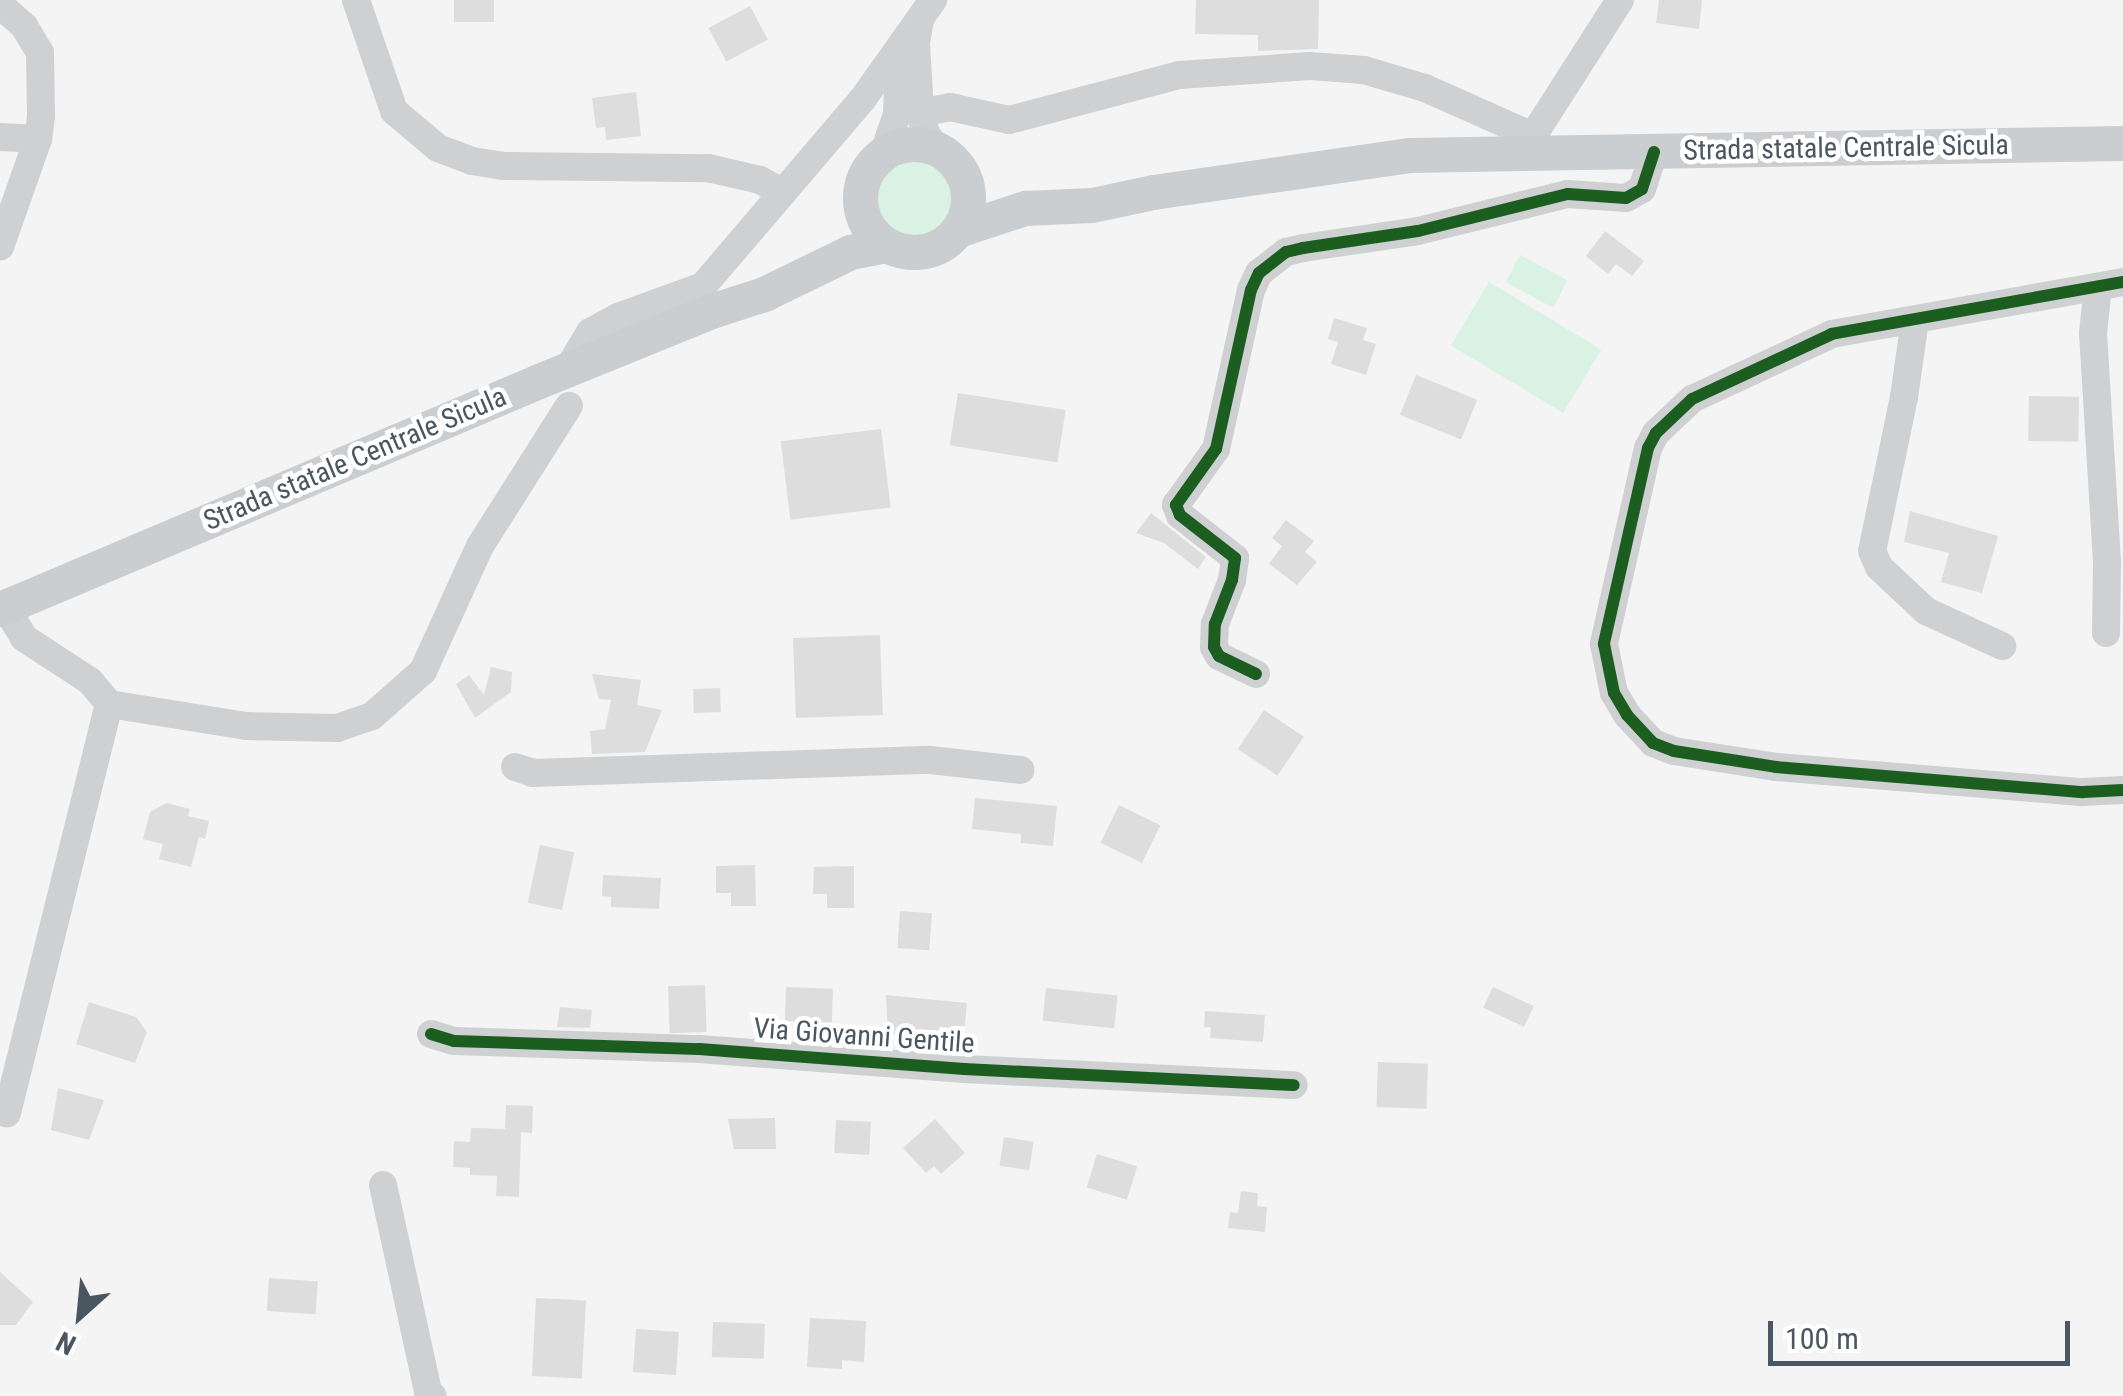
<!DOCTYPE html>
<style>
body{margin:0}
#map{position:relative;width:2123px;height:1396px;overflow:hidden;background:#f4f4f4;font-family:"Roboto Condensed",sans-serif}
div>[style]{position:absolute}
[style*='--x']{left:calc(var(--x)*1px);top:calc(var(--y)*1px);width:calc(var(--w)*1px);rotate:calc(var(--a)*1deg)}
.green>*{inset:0;background:#d9f2e3;transform-origin:0 0}
.round{border-radius:50%}
.building>*{inset:0;background:#ddddde;transform-origin:0 0}
.minor>*{height:28px;margin:-14px;padding:0 14px;transform-origin:14px;border-radius:14px;background:#ced0d2}
.major>*{height:35px;margin:-17.5px;padding:0 17.5px;transform-origin:17.5px;border-radius:17.5px;background:#caced1}
.major>.ring{margin:-17.5px;padding:0;box-sizing:content-box;background:none;border:35px solid #caced1;border-radius:50%}
.cycleway>*{height:12px;margin:-6px;padding:0 6px;transform-origin:6px;border-radius:6px;background:#1b5e20}
span{translate:-50% -50%;white-space:nowrap;text-align:center;line-height:1.15;-webkit-text-stroke:9px #fff;paint-order:stroke}
.street-label{font-size:28px;color:#4a5661}
.north{position:absolute;left:30px;top:1266px;width:100px;height:100px;-webkit-text-stroke:8px #fff;paint-order:stroke;rotate:207deg;font-size:28px;font-weight:700;line-height:40px;text-align:center;color:#4a5661}
.north::after{content:'';display:block;margin:auto;width:35px;height:45px;background:#4a5661;clip-path:polygon(50% 0,100% 100%,50% 72%,0 100%)}
.scale{position:absolute;left:1768px;top:1321px;width:302px;height:45px;box-sizing:border-box;border:5px solid #4a5661;border-top:0;padding-left:12px;font-size:30px;line-height:35px;white-space:nowrap;color:#4a5661;-webkit-text-stroke:8px #fff;paint-order:stroke}
</style>
<div id="map">
<div class="green">
<div class="round" style="left:867px;top:152px;width:92px;height:92px"></div>
<div style="left:1520px;top:255px;width:54px;height:31px;rotate:28deg"></div>
<div style="left:1489px;top:282px;width:131px;height:74px;rotate:31deg"></div>
</div>
<div class="building">
<div style="left:454px;top:0;width:40px;height:22px"></div>
<div style="clip-path:polygon(1196px 0,1319px 0,1318px 49px,1258px 51px,1258px 35px,1195px 34px)"></div>
<div style="clip-path:polygon(1659px 0,1702px 0,1699px 29px,1656px 23px)"></div>
<div style="left:750px;top:6px;width:38px;height:47px;rotate:62deg"></div>
<div style="clip-path:polygon(636px 92px,641px 136px,606px 140px,605px 127px,596px 128px,592px 98px)"></div>
<div style="clip-path:polygon(1605px 231px,1644px 261px,1632px 276px,1616px 264px,1608px 274px,1586px 256px)"></div>
<div style="clip-path:polygon(1334px 318px,1367px 328px,1363px 340px,1376px 344px,1366px 375px,1331px 364px,1338px 342px,1328px 339px)"></div>
<div style="left:1416px;top:375px;width:66px;height:43px;rotate:22deg"></div>
<div style="left:958px;top:393px;width:109px;height:53px;rotate:9deg"></div>
<div style="left:2029px;top:396px;width:50px;height:45px;rotate:1deg"></div>
<div style="left:881px;top:429px;width:79px;height:101px;rotate:83deg"></div>
<div style="clip-path:polygon(1910px 511px,1998px 536px,1982px 593px,1941px 582px,1949px 553px,1904px 542px)"></div>
<div style="clip-path:polygon(1151px 513px,1206px 557px,1198px 569px,1164px 543px,1136px 533px)"></div>
<div style="clip-path:polygon(1286px 520px,1314px 541px,1305px 552px,1317px 562px,1297px 585px,1269px 564px,1282px 546px,1272px 538px)"></div>
<div style="left:880px;top:635px;width:80px;height:87px;rotate:88deg"></div>
<div style="clip-path:polygon(491px 667px,512px 672px,511px 692px,475px 718px,456px 684px,469px 675px,484px 695px)"></div>
<div style="clip-path:polygon(592px 674px,641px 680px,637px 705px,662px 710px,645px 752px,592px 754px,590px 731px,605px 729px,611px 700px,599px 699px)"></div>
<div style="left:720px;top:688px;width:24px;height:27px;rotate:88deg"></div>
<div style="left:1264px;top:710px;width:48px;height:47px;rotate:34deg"></div>
<div style="clip-path:polygon(975px 798px,1057px 806px,1053px 846px,1021px 843px,1021px 834px,972px 829px)"></div>
<div style="clip-path:polygon(166px 803px,190px 809px,188px 816px,209px 821px,205px 839px,199px 837px,191px 867px,159px 859px,163px 844px,143px 839px,150px 812px)"></div>
<div style="left:1119px;top:805px;width:46px;height:42px;rotate:26deg"></div>
<div style="left:540px;top:845px;width:35px;height:59px;rotate:12deg"></div>
<div style="clip-path:polygon(755px 865px,756px 906px,731px 906px,731px 893px,716px 893px,716px 866px)"></div>
<div style="clip-path:polygon(854px 866px,854px 908px,827px 908px,827px 894px,813px 894px,814px 867px)"></div>
<div style="clip-path:polygon(603px 875px,661px 878px,659px 909px,611px 907px,611px 897px,602px 896px)"></div>
<div style="left:900px;top:911px;width:32px;height:37px;rotate:4deg"></div>
<div style="left:705px;top:985px;width:47px;height:37px;rotate:88deg"></div>
<div style="left:786px;top:987px;width:47px;height:34px;rotate:2deg"></div>
<div style="left:1493px;top:987px;width:45px;height:23px;rotate:25deg"></div>
<div style="left:1046px;top:988px;width:72px;height:33px;rotate:6deg"></div>
<div style="clip-path:polygon(886px 995px,967px 1003px,964px 1033px,959px 1032px,958px 1042px,888px 1035px)"></div>
<div style="clip-path:polygon(89px 1002px,136px 1017px,147px 1032px,135px 1063px,76px 1044px)"></div>
<div style="clip-path:polygon(560px 1007px,592px 1010px,590px 1028px,557px 1027px)"></div>
<div style="clip-path:polygon(1205px 1011px,1265px 1015px,1263px 1042px,1210px 1038px,1211px 1027px,1204px 1027px)"></div>
<div style="left:1378px;top:1062px;width:50px;height:45px;rotate:2deg"></div>
<div style="clip-path:polygon(58px 1088px,104px 1100px,89px 1140px,51px 1130px)"></div>
<div style="clip-path:polygon(506px 1105px,533px 1106px,532px 1133px,521px 1132px,519px 1197px,496px 1196px,497px 1176px,470px 1175px,470px 1168px,453px 1167px,454px 1141px,470px 1142px,471px 1128px,505px 1129px)"></div>
<div style="clip-path:polygon(775px 1118px,776px 1149px,734px 1149px,728px 1119px)"></div>
<div style="clip-path:polygon(935px 1119px,965px 1153px,941px 1174px,934px 1166px,926px 1173px,903px 1148px)"></div>
<div style="left:836px;top:1120px;width:35px;height:33px;rotate:3deg"></div>
<div style="left:1004px;top:1137px;width:30px;height:29px;rotate:9deg"></div>
<div style="left:1097px;top:1154px;width:42px;height:35px;rotate:17deg"></div>
<div style="clip-path:polygon(1241px 1191px,1258px 1193px,1257px 1206px,1267px 1207px,1265px 1232px,1228px 1228px,1230px 1212px,1238px 1213px)"></div>
<div style="clip-path:polygon(0 1272px,33px 1302px,16px 1325px,0 1325px)"></div>
<div style="left:269px;top:1278px;width:49px;height:33px;rotate:4deg"></div>
<div style="left:536px;top:1298px;width:50px;height:78px;rotate:3deg"></div>
<div style="clip-path:polygon(810px 1318px,866px 1321px,864px 1362px,842px 1360px,842px 1369px,807px 1367px)"></div>
<div style="left:713px;top:1322px;width:52px;height:35px;rotate:2deg"></div>
<div style="left:636px;top:1329px;width:43px;height:43px;rotate:4deg"></div>
</div>
<div class="minor">
<div style="--x:356;--y:0;--w:117;--a:71.1"></div>
<div style="--x:394;--y:111;--w:57;--a:40.1"></div>
<div style="--x:438;--y:148;--w:36;--a:21"></div>
<div style="--x:472;--y:161;--w:30;--a:9"></div>
<div style="--x:502;--y:166;--w:206;--a:0.6"></div>
<div style="--x:708;--y:168;--w:53;--a:13"></div>
<div style="--x:760;--y:180;--w:26;--a:29"></div>
<div style="--x:0;--y:5;--w:32;--a:41"></div>
<div style="--x:24;--y:26;--w:31;--a:59"></div>
<div style="--x:40;--y:53;--w:63;--a:89.1"></div>
<div style="--x:41;--y:116;--w:23;--a:97"></div>
<div style="--x:38;--y:139;--w:114;--a:109.4"></div>
<div style="--x:920;--y:20;--w:23;--a:100"></div>
<div style="--x:916;--y:43;--w:70;--a:86.7"></div>
<div style="--x:920;--y:113;--w:22;--a:74"></div>
<div style="--x:926;--y:134;--w:20;--a:53"></div>
<div style="--x:920;--y:113;--w:31;--a:-11"></div>
<div style="--x:950;--y:107;--w:60;--a:12.4"></div>
<div style="--x:1009;--y:120;--w:176;--a:-14.8"></div>
<div style="--x:1179;--y:75;--w:131;--a:-3.9"></div>
<div style="--x:1310;--y:66;--w:54;--a:4.2"></div>
<div style="--x:1364;--y:70;--w:64;--a:16.4"></div>
<div style="--x:1425;--y:88;--w:118;--a:24"></div>
<div style="--x:1533;--y:136;--w:18;--a:87"></div>
<div style="--x:1533;--y:136;--w:161;--a:-57.4"></div>
<div style="--x:0;--y:137;--w:38;--a:3"></div>
<div style="--x:884;--y:152;--w:39;--a:-71"></div>
<div style="--x:897;--y:115;--w:54;--a:-87.9"></div>
<div style="--x:2123;--y:282;--w:296;--a:169.9"></div>
<div style="--x:1832;--y:334;--w:154;--a:155.1"></div>
<div style="--x:1692;--y:399;--w:50;--a:136.6"></div>
<div style="--x:1656;--y:433;--w:17;--a:118"></div>
<div style="--x:1648;--y:448;--w:201;--a:102.7"></div>
<div style="--x:1604;--y:644;--w:50;--a:78.5"></div>
<div style="--x:1614;--y:693;--w:26;--a:59"></div>
<div style="--x:1627;--y:715;--w:38;--a:47"></div>
<div style="--x:1653;--y:743;--w:22;--a:21"></div>
<div style="--x:1674;--y:751;--w:103;--a:8.9"></div>
<div style="--x:1776;--y:767;--w:308;--a:4.7"></div>
<div style="--x:2083;--y:792;--w:40;--a:-2.9"></div>
<div style="--x:2098;--y:287;--w:46;--a:96.2"></div>
<div style="--x:2093;--y:333;--w:230;--a:86.5"></div>
<div style="--x:2107;--y:563;--w:70;--a:90.8"></div>
<div style="--x:1915;--y:320;--w:78;--a:98.1"></div>
<div style="--x:1904;--y:397;--w:157;--a:101.7"></div>
<div style="--x:1872;--y:551;--w:17;--a:66"></div>
<div style="--x:1879;--y:567;--w:64;--a:43.1"></div>
<div style="--x:1926;--y:611;--w:84;--a:24.7"></div>
<div style="--x:568;--y:369;--w:43;--a:-59.3"></div>
<div style="--x:590;--y:332;--w:32;--a:-28"></div>
<div style="--x:618;--y:317;--w:90;--a:-20"></div>
<div style="--x:703;--y:286;--w:245;--a:-49.5"></div>
<div style="--x:862;--y:100;--w:123;--a:-54.6"></div>
<div style="--x:5;--y:607;--w:36;--a:58"></div>
<div style="--x:24;--y:638;--w:79;--a:33.1"></div>
<div style="--x:90;--y:681;--w:30;--a:50"></div>
<div style="--x:109;--y:704;--w:422;--a:104"></div>
<div style="--x:1256;--y:674;--w:41;--a:-154.1"></div>
<div style="--x:1219;--y:656;--w:10;--a:-119"></div>
<div style="--x:1214;--y:647;--w:23;--a:-88"></div>
<div style="--x:1215;--y:624;--w:47;--a:-68.9"></div>
<div style="--x:1232;--y:580;--w:22;--a:-82"></div>
<div style="--x:1235;--y:558;--w:70;--a:-142"></div>
<div style="--x:1180;--y:515;--w:11;--a:-112"></div>
<div style="--x:1176;--y:505;--w:69;--a:-54.5"></div>
<div style="--x:1216;--y:449;--w:163;--a:-77.6"></div>
<div style="--x:1251;--y:290;--w:19;--a:-65"></div>
<div style="--x:1259;--y:273;--w:34;--a:-38"></div>
<div style="--x:1286;--y:252;--w:17;--a:-13"></div>
<div style="--x:1303;--y:248;--w:116;--a:-8.4"></div>
<div style="--x:1418;--y:231;--w:154;--a:-13.9"></div>
<div style="--x:1568;--y:194;--w:58;--a:3.9"></div>
<div style="--x:1626;--y:198;--w:18;--a:-29"></div>
<div style="--x:1642;--y:189;--w:39;--a:-72"></div>
<div style="--x:109;--y:704;--w:139;--a:9.1"></div>
<div style="--x:246;--y:726;--w:91;--a:1.3"></div>
<div style="--x:337;--y:728;--w:37;--a:-19"></div>
<div style="--x:372;--y:716;--w:68;--a:-41.4"></div>
<div style="--x:423;--y:671;--w:137;--a:-65.5"></div>
<div style="--x:480;--y:546;--w:166;--a:-57.6"></div>
<div style="--x:515;--y:767;--w:19;--a:18"></div>
<div style="--x:533;--y:773;--w:397;--a:-1.9"></div>
<div style="--x:930;--y:760;--w:91;--a:6.3"></div>
<div style="--x:431;--y:1034;--w:24;--a:17"></div>
<div style="--x:454;--y:1041;--w:245;--a:1.9"></div>
<div style="--x:699;--y:1049;--w:266;--a:4.3"></div>
<div style="--x:964;--y:1069;--w:330;--a:2.8"></div>
<div style="--x:383;--y:1185;--w:212;--a:77.7"></div>
<div style="--x:428;--y:1392;--w:6;--a:39"></div>
</div>
<div class="major">
<div class="ring" style="left:860px;top:144px;width:73px;height:73px"></div>
<div style="--x:958;--y:230;--w:71;--a:-18.2"></div>
<div style="--x:1025;--y:208;--w:67;--a:-2.6"></div>
<div style="--x:1092;--y:205;--w:62;--a:-12"></div>
<div style="--x:1153;--y:192;--w:260;--a:-8.2"></div>
<div style="--x:1410;--y:155;--w:713;--a:-0.96"></div>
<div style="--x:0;--y:609;--w:585;--a:-22.93"></div>
<div style="--x:539;--y:381;--w:186;--a:-22.1"></div>
<div style="--x:711;--y:311;--w:56;--a:-17.8"></div>
<div style="--x:764;--y:294;--w:96;--a:-26"></div>
<div style="--x:850;--y:252;--w:38;--a:-11"></div>
</div>
<div class="cycleway">
<div style="--x:2123;--y:282;--w:296;--a:169.9"></div>
<div style="--x:1832;--y:334;--w:154;--a:155.1"></div>
<div style="--x:1692;--y:399;--w:50;--a:136.6"></div>
<div style="--x:1656;--y:433;--w:17;--a:118"></div>
<div style="--x:1648;--y:448;--w:201;--a:102.7"></div>
<div style="--x:1604;--y:644;--w:50;--a:78.5"></div>
<div style="--x:1614;--y:693;--w:26;--a:59"></div>
<div style="--x:1627;--y:715;--w:38;--a:47"></div>
<div style="--x:1653;--y:743;--w:22;--a:21"></div>
<div style="--x:1674;--y:751;--w:103;--a:8.9"></div>
<div style="--x:1776;--y:767;--w:308;--a:4.7"></div>
<div style="--x:2083;--y:792;--w:40;--a:-2.9"></div>
<div style="--x:1256;--y:674;--w:41;--a:-154.1"></div>
<div style="--x:1219;--y:656;--w:10;--a:-119"></div>
<div style="--x:1214;--y:647;--w:23;--a:-88"></div>
<div style="--x:1215;--y:624;--w:47;--a:-68.9"></div>
<div style="--x:1232;--y:580;--w:22;--a:-82"></div>
<div style="--x:1235;--y:558;--w:70;--a:-142"></div>
<div style="--x:1180;--y:515;--w:11;--a:-112"></div>
<div style="--x:1176;--y:505;--w:69;--a:-54.5"></div>
<div style="--x:1216;--y:449;--w:163;--a:-77.6"></div>
<div style="--x:1251;--y:290;--w:19;--a:-65"></div>
<div style="--x:1259;--y:273;--w:34;--a:-38"></div>
<div style="--x:1286;--y:252;--w:17;--a:-13"></div>
<div style="--x:1303;--y:248;--w:116;--a:-8.4"></div>
<div style="--x:1418;--y:231;--w:154;--a:-13.9"></div>
<div style="--x:1568;--y:194;--w:58;--a:3.9"></div>
<div style="--x:1626;--y:198;--w:18;--a:-29"></div>
<div style="--x:1642;--y:189;--w:39;--a:-72"></div>
<div style="--x:431;--y:1034;--w:24;--a:17"></div>
<div style="--x:454;--y:1041;--w:245;--a:1.9"></div>
<div style="--x:699;--y:1049;--w:266;--a:4.3"></div>
<div style="--x:964;--y:1069;--w:330;--a:2.8"></div>
</div>
<div class="street-label">
<span style="left:1846px;top:148px;rotate:-1deg">Strada statale Centrale Sicula</span>
<span style="left:355px;top:459px;rotate:-23deg">Strada statale Centrale Sicula</span>
<span style="left:864px;top:1036px;rotate:4deg">Via Giovanni Gentile</span>
</div>
<div class="north">N</div>
<div class="scale">100 m</div>
</div>
